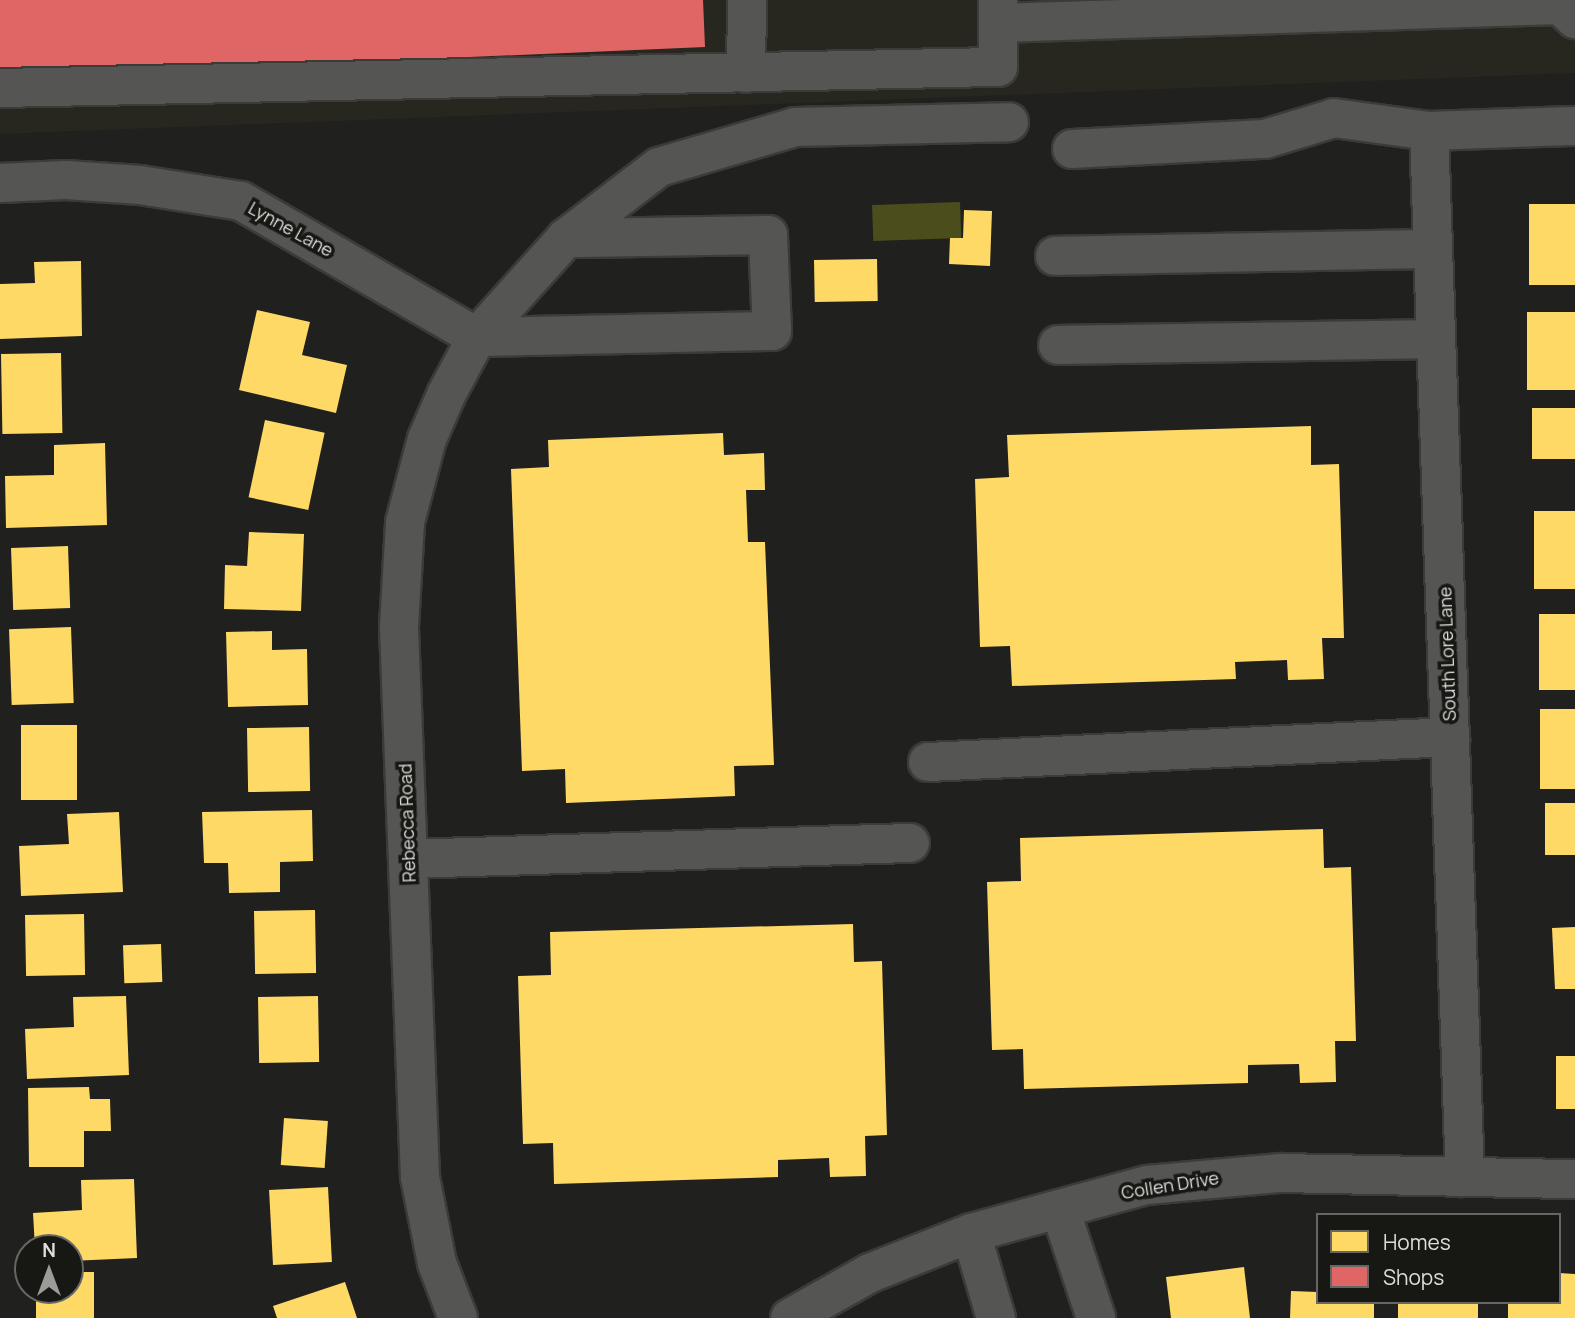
<!DOCTYPE html>
<style>
body{margin:0}
#map{position:relative;width:1575px;height:1318px;overflow:hidden;background:#20201e;font-family:Manrope,sans-serif}
div>[style]{position:absolute}
[style*='--x']{left:calc(var(--x)*1px);top:calc(var(--y)*1px);width:calc(var(--w)*1px);rotate:calc(var(--a)*1deg)}
.built>*{inset:0;background:#27271f}
.water>*{inset:0;background:#4b4d1c;transform-origin:0 0}
.homes>*{inset:0;background:#ffd966;transform-origin:0 0}
.shops>*{inset:0;background:#e06666}
.roads{filter:drop-shadow(2px 0 #3b3c3a) drop-shadow(-2px 0 #3b3c3a) drop-shadow(0 2px #3b3c3a) drop-shadow(0 -2px #3b3c3a)}
.minor>*{height:38px;margin:-19px;padding:0 19px;transform-origin:19px;border-radius:19px;background:#555553}
span{translate:-50% -50%;white-space:nowrap;text-align:center;line-height:1.15;-webkit-text-stroke:7px #171814;paint-order:stroke}
.street-label{font-size:18px;color:#dddddb}
.legend{position:absolute;left:1316px;top:1213px;width:245px;height:91px;box-sizing:border-box;background:#171814;border:2px solid #666764;margin:0;padding:9px 12px;list-style:none;font-size:21px;color:#dddddb}
.legend li{display:flex;align-items:center;gap:14px;height:35px}
.legend b{width:35px;border:2px solid #666764}
.north{position:absolute;left:14px;top:1234px;width:70px;height:70px;box-sizing:border-box;background:#171814;border:2px solid #666764;border-radius:50%;rotate:0deg;font-size:19px;font-weight:700;line-height:28px;text-align:center;color:#dddddb}
.north::after{content:'';display:block;margin:auto;width:24px;height:32px;background:#9b9b99;clip-path:polygon(50% 0,100% 100%,50% 72%,0 100%)}
</style>
<div id="map">
<div class="built">
<div style="clip-path:polygon(0 0,1575px 0,1575px 73px,0 134px)"></div>
</div>
<div class="water">
<div style="left:960px;top:202px;width:36px;height:88px;rotate:88deg"></div>
</div>
<div class="homes">
<div style="left:1575px;top:204px;width:81px;height:46px;rotate:90deg"></div>
<div style="clip-path:polygon(964px 210px,992px 211px,990px 266px,949px 264px,950px 238px,963px 238px)"></div>
<div style="left:877px;top:259px;width:42px;height:63px;rotate:89deg"></div>
<div style="clip-path:polygon(81px 261px,82px 336px,0 339px,0 284px,35px 283px,34px 262px)"></div>
<div style="clip-path:polygon(257px 310px,310px 322px,302px 355px,347px 365px,336px 413px,239px 390px)"></div>
<div style="left:1575px;top:312px;width:78px;height:48px;rotate:90deg"></div>
<div style="left:61px;top:353px;width:80px;height:60px;rotate:89deg"></div>
<div style="left:1575px;top:408px;width:51px;height:43px;rotate:90deg"></div>
<div style="left:265px;top:420px;width:61px;height:79px;rotate:12deg"></div>
<div style="clip-path:polygon(1311px 426px,1311px 465px,1339px 464px,1344px 638px,1322px 638px,1324px 679px,1288px 680px,1287px 660px,1235px 662px,1236px 679px,1012px 686px,1010px 646px,980px 647px,975px 479px,1009px 477px,1007px 435px)"></div>
<div style="clip-path:polygon(723px 433px,724px 455px,764px 453px,765px 490px,746px 490px,748px 542px,765px 542px,774px 765px,734px 766px,735px 796px,566px 803px,565px 769px,522px 771px,511px 469px,549px 467px,548px 440px)"></div>
<div style="clip-path:polygon(105px 443px,107px 525px,6px 528px,5px 476px,54px 475px,54px 445px)"></div>
<div style="left:1534px;top:511px;width:41px;height:78px"></div>
<div style="clip-path:polygon(249px 532px,304px 534px,301px 611px,224px 609px,225px 565px,247px 566px)"></div>
<div style="left:68px;top:546px;width:62px;height:57px;rotate:88deg"></div>
<div style="left:1575px;top:614px;width:76px;height:36px;rotate:90deg"></div>
<div style="left:71px;top:627px;width:76px;height:62px;rotate:88deg"></div>
<div style="clip-path:polygon(272px 631px,272px 650px,307px 649px,308px 705px,228px 707px,226px 632px)"></div>
<div style="left:1575px;top:709px;width:80px;height:35px;rotate:90deg"></div>
<div style="left:21px;top:725px;width:56px;height:75px"></div>
<div style="left:309px;top:727px;width:64px;height:62px;rotate:89deg"></div>
<div style="left:1575px;top:803px;width:52px;height:30px;rotate:90deg"></div>
<div style="clip-path:polygon(312px 810px,313px 861px,280px 862px,280px 892px,229px 893px,228px 863px,204px 863px,202px 812px)"></div>
<div style="clip-path:polygon(119px 812px,123px 892px,21px 896px,19px 846px,69px 844px,67px 814px)"></div>
<div style="clip-path:polygon(1323px 829px,1324px 868px,1351px 867px,1356px 1041px,1335px 1041px,1336px 1082px,1300px 1083px,1299px 1064px,1248px 1065px,1248px 1083px,1024px 1089px,1023px 1049px,992px 1050px,987px 882px,1021px 881px,1020px 838px)"></div>
<div style="left:315px;top:910px;width:63px;height:61px;rotate:89deg"></div>
<div style="left:84px;top:914px;width:61px;height:59px;rotate:89deg"></div>
<div style="clip-path:polygon(853px 924px,854px 962px,882px 961px,887px 1135px,865px 1136px,866px 1176px,830px 1177px,829px 1158px,778px 1160px,778px 1177px,554px 1184px,553px 1143px,523px 1144px,518px 976px,551px 975px,550px 932px)"></div>
<div style="clip-path:polygon(1575px 927px,1575px 989px,1555px 989px,1552px 928px)"></div>
<div style="left:161px;top:944px;width:38px;height:38px;rotate:88deg"></div>
<div style="clip-path:polygon(126px 996px,129px 1075px,27px 1079px,25px 1029px,74px 1027px,73px 997px)"></div>
<div style="left:318px;top:996px;width:66px;height:60px;rotate:89deg"></div>
<div style="left:1575px;top:1056px;width:53px;height:19px;rotate:90deg"></div>
<div style="clip-path:polygon(89px 1087px,90px 1099px,110px 1099px,111px 1131px,84px 1131px,84px 1167px,29px 1167px,28px 1088px)"></div>
<div style="left:284px;top:1118px;width:44px;height:47px;rotate:4deg"></div>
<div style="clip-path:polygon(134px 1179px,137px 1258px,70px 1261px,70px 1248px,35px 1248px,33px 1213px,82px 1210px,81px 1180px)"></div>
<div style="left:328px;top:1187px;width:75px;height:59px;rotate:87deg"></div>
<div style="clip-path:polygon(1244px 1267px,1250px 1318px,1171px 1318px,1166px 1277px)"></div>
<div style="clip-path:polygon(70px 1272px,94px 1272px,94px 1318px,36px 1318px,36px 1290px,70px 1290px)"></div>
<div style="clip-path:polygon(1559px 1273px,1575px 1274px,1575px 1318px,1508px 1318px,1508px 1302px,1559px 1302px)"></div>
<div style="clip-path:polygon(345px 1282px,357px 1318px,277px 1318px,273px 1306px)"></div>
<div style="clip-path:polygon(1291px 1291px,1318px 1292px,1318px 1302px,1374px 1302px,1374px 1318px,1290px 1318px)"></div>
<div style="left:1398px;top:1302px;width:80px;height:16px"></div>
</div>
<div class="shops">
<div style="clip-path:polygon(0 0,703px 0,705px 47px,0 77px)"></div>
</div>
<div class="roads">
<div class="minor">
<div style="--x:998;--y:23;--w:562;--a:-1.83"></div>
<div style="--x:1560;--y:5;--w:21;--a:43"></div>
<div style="--x:746;--y:73;--w:73;--a:-89.2"></div>
<div style="--x:0;--y:88;--w:998;--a:-1.21"></div>
<div style="--x:998;--y:67;--w:67;--a:-90"></div>
<div style="--x:1429;--y:131;--w:1047;--a:88.03"></div>
<div style="--x:1072;--y:149;--w:193;--a:-3"></div>
<div style="--x:1265;--y:139;--w:72;--a:-16.9"></div>
<div style="--x:1334;--y:118;--w:96;--a:7.8"></div>
<div style="--x:1429;--y:131;--w:146;--a:-2"></div>
<div style="--x:0;--y:183;--w:66;--a:-2.6"></div>
<div style="--x:66;--y:180;--w:74;--a:3.9"></div>
<div style="--x:140;--y:185;--w:102;--a:9"></div>
<div style="--x:241;--y:201;--w:272;--a:30"></div>
<div style="--x:1055;--y:256;--w:378;--a:-1.1"></div>
<div style="--x:477;--y:337;--w:295;--a:-1.2"></div>
<div style="--x:772;--y:331;--w:96;--a:-92.4"></div>
<div style="--x:768;--y:235;--w:202;--a:179.1"></div>
<div style="--x:1058;--y:345;--w:378;--a:-0.9"></div>
<div style="--x:928;--y:762;--w:523;--a:-2.74"></div>
<div style="--x:408;--y:859;--w:502;--a:-1.83"></div>
<div style="--x:1060;--y:1209;--w:115;--a:71.7"></div>
<div style="--x:971;--y:1233;--w:89;--a:73.6"></div>
<div style="--x:458;--y:1318;--w:59;--a:-110.9"></div>
<div style="--x:437;--y:1263;--w:88;--a:-101.2"></div>
<div style="--x:420;--y:1177;--w:550;--a:-92.19"></div>
<div style="--x:399;--y:627;--w:105;--a:-86.7"></div>
<div style="--x:405;--y:522;--w:86;--a:-75.2"></div>
<div style="--x:427;--y:439;--w:48;--a:-66.6"></div>
<div style="--x:446;--y:395;--w:66;--a:-61.9"></div>
<div style="--x:477;--y:337;--w:133;--a:-48"></div>
<div style="--x:566;--y:238;--w:117;--a:-37.4"></div>
<div style="--x:659;--y:167;--w:142;--a:-16.4"></div>
<div style="--x:795;--y:127;--w:214;--a:-1.3"></div>
<div style="--x:790;--y:1318;--w:92;--a:-29.4"></div>
<div style="--x:870;--y:1273;--w:109;--a:-21.6"></div>
<div style="--x:971;--y:1233;--w:182;--a:-15.3"></div>
<div style="--x:1147;--y:1185;--w:134;--a:-5.2"></div>
<div style="--x:1280;--y:1173;--w:295;--a:1.2"></div>
</div>
</div>
<div class="street-label">
<span style="left:291px;top:229px;rotate:29deg">Lynne Lane</span>
<span style="left:1447px;top:654px;rotate:-92deg">South Lore Lane</span>
<span style="left:407px;top:823px;rotate:-92deg">Rebecca Road</span>
<span style="left:1170px;top:1185px;rotate:-9deg">Collen Drive</span>
</div>
<ul class="legend">
<li><b style="height:19px;background:#ffd966"></b>Homes</li>
<li><b style="height:19px;background:#e06666"></b>Shops</li>
</ul>
<div class="north">N</div>
</div>
